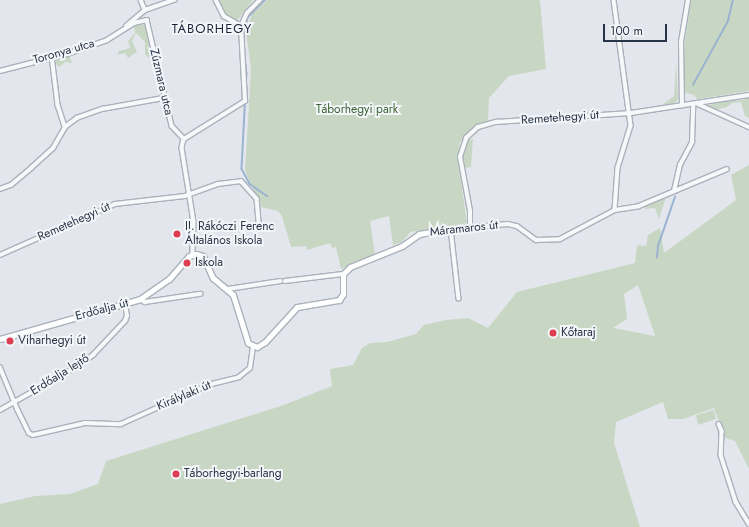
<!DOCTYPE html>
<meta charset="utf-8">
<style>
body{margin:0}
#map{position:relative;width:749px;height:527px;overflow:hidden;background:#e3e7ed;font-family:Jost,sans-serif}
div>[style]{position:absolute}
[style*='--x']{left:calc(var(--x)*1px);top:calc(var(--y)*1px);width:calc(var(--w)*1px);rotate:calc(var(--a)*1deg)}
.green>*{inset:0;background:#c8d7c3}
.stream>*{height:1.5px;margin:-0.75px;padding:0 0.75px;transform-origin:0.75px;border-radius:0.75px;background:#9bb3d0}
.roads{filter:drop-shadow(1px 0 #abb1bb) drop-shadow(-1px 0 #abb1bb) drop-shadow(0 1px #abb1bb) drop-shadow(0 -1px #abb1bb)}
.street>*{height:3.5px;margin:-1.75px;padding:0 1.75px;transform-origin:1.75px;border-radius:1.75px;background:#f7f8fa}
.secondary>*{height:5px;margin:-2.5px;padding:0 2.5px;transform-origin:2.5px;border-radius:2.5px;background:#fff}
.dots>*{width:11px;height:11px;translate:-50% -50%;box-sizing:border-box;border:2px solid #f3f6f9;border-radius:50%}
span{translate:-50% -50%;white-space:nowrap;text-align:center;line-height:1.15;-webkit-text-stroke:4px #f3f6f9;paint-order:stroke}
.street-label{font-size:12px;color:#293347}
.park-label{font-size:12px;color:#3c6434}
.poi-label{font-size:12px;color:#293347}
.left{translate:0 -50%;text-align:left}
.neighbourhood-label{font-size:13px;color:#1b2438;letter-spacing:1px}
.scale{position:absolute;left:603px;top:24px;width:64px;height:18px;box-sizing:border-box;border:2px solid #293347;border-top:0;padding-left:5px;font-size:12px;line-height:14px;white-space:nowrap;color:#293347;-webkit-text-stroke:3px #f3f6f9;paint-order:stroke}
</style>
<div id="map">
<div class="green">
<div style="clip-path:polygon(219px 0,253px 0,237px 21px,224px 13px)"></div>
<div style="clip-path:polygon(267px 0,540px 0,546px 69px,509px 76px,489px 98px,488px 121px,472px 127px,460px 142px,458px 158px,467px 223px,410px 232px,402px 242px,393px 245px,389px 216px,370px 221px,375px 254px,341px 269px,336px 247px,332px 248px,330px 243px,307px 250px,306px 246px,291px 247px,282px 216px,278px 211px,261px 207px,245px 171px,251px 69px,246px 32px,252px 14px)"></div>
<div style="clip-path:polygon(691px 0,749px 0,749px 91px,697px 99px,694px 95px,683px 92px,683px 54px)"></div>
<div style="clip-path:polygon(142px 24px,145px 26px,151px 55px,149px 58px,145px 54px,145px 42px,136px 33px,132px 41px,137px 52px,128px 58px,125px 53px,117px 55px,119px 51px,130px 48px,128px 41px,135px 33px,134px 25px)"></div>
<div style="clip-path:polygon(69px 54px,72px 63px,65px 62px,59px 67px,55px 63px,55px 60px)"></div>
<div style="clip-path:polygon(676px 63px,678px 100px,674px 104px,662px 105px,674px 96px)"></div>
<div style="clip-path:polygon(749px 98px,749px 118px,745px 116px,741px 102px,732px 103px,727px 107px,715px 110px,707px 106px,718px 102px,738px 99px,739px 101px)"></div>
<div style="clip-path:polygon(473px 139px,471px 167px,464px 168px,463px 151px,468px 140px)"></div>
<div style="clip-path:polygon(evenodd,749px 165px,749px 469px,735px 441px,725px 438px,714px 408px,683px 419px,668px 419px,663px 402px,616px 422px,614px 443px,640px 527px,0 527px,0 504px,35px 496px,70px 494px,98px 484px,106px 461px,281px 406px,332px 386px,330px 369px,353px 365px,362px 348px,370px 343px,387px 342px,416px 334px,424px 325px,446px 320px,468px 318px,488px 328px,517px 292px,635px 263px,637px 245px,646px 246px,648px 235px,660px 228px,664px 253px,736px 200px,731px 175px,749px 165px,638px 285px,655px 336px,613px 328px,627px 319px,624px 294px,638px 285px)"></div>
<div style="clip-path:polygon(666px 197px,659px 219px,655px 208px,645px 209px,645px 207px)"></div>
<div style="clip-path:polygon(714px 410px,716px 419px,698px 425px,696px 415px)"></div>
</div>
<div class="stream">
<div style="--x:243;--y:33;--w:17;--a:-73"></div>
<div style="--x:248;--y:17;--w:24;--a:-45"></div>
<div style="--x:243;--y:37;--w:36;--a:84"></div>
<div style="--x:247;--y:73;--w:96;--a:93"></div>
<div style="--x:242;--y:169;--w:17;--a:62"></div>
<div style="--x:250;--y:184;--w:21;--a:35"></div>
<div style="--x:693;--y:85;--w:73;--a:-61.3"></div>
<div style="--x:728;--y:21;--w:22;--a:-77"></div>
<div style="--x:657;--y:258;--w:12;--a:-85"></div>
<div style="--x:658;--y:246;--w:52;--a:-70.9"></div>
</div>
<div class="roads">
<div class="street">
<div style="--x:141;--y:0;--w:11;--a:68"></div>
<div style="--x:216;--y:0;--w:18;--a:63"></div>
<div style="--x:224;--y:16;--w:20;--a:30"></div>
<div style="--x:614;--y:0;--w:127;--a:82.3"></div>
<div style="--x:631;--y:126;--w:44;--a:107.2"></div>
<div style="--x:618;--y:168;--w:42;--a:94.1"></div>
<div style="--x:126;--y:26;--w:25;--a:-40"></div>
<div style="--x:145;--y:10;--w:31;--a:-19"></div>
<div style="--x:52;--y:56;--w:49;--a:83"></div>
<div style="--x:58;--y:105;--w:23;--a:72"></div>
<div style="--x:0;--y:71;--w:72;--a:-14.4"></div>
<div style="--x:70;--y:53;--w:39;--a:-19"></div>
<div style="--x:107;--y:40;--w:32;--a:-32"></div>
<div style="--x:134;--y:23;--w:13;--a:-13"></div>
<div style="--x:147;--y:20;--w:109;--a:76.7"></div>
<div style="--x:172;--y:126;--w:18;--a:47"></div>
<div style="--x:698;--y:104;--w:56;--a:24.3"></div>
<div style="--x:682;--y:106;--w:64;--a:-90.9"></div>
<div style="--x:681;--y:42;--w:43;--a:-80.5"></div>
<div style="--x:184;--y:139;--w:72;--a:-31.9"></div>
<div style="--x:245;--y:101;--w:75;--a:-93.1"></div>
<div style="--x:241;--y:26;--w:14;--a:-65"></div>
<div style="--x:247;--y:13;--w:18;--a:-45"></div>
<div style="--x:184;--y:139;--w:9;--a:103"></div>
<div style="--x:182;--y:148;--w:75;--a:80.8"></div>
<div style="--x:194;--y:222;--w:32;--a:92"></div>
<div style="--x:0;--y:189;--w:12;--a:-20"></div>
<div style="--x:11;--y:185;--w:26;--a:-40"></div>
<div style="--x:31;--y:168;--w:30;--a:-42"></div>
<div style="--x:53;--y:148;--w:24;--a:-60"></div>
<div style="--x:65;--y:127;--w:15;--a:-37"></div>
<div style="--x:77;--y:118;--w:27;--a:-20"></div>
<div style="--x:102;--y:109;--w:62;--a:-10.2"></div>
<div style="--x:674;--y:191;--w:27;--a:-77"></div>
<div style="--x:680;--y:165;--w:26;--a:-62"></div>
<div style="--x:692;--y:142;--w:37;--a:-88"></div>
<div style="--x:470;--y:227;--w:16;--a:-90"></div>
<div style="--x:470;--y:211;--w:55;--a:-100.5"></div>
<div style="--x:460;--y:157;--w:20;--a:-72"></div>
<div style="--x:466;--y:138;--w:16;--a:-43"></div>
<div style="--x:478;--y:127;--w:19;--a:-16"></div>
<div style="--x:496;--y:122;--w:135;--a:-3.8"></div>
<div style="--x:631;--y:113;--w:119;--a:-8.7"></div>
<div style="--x:451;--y:229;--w:70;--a:83.5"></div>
<div style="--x:441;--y:230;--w:67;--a:-5.1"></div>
<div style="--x:508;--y:224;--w:9;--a:13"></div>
<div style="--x:517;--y:226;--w:24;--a:36"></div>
<div style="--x:536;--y:240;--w:24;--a:-2"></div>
<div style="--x:560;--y:239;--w:62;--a:-27.8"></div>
<div style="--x:615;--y:210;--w:24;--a:-9"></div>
<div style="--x:639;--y:206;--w:95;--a:-22.8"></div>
<div style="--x:0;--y:255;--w:126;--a:-23.9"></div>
<div style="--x:115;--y:204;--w:70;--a:-6.5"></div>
<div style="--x:185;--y:196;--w:35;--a:-20"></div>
<div style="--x:218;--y:184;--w:23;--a:-7"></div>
<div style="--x:241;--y:181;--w:24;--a:48"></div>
<div style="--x:257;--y:199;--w:25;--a:85"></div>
<div style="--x:285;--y:281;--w:58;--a:-6.9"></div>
<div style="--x:228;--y:289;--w:53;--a:-8.7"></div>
<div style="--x:140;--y:299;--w:6;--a:31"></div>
<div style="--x:145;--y:302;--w:56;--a:-8.3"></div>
<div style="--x:0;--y:367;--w:47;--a:67.3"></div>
<div style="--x:18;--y:410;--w:25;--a:64"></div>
<div style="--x:29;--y:433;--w:4;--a:27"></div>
<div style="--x:33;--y:435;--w:53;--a:-13"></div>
<div style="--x:85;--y:423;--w:36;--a:2"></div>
<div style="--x:121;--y:424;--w:95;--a:-24.1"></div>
<div style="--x:208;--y:385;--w:32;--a:-14"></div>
<div style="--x:239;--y:377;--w:14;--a:-39"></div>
<div style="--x:250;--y:368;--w:21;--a:-82"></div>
<div style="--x:0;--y:410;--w:81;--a:-29.4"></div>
<div style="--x:71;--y:370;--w:27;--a:-34"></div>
<div style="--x:93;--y:355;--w:47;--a:-46.7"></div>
<div style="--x:125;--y:321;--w:5;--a:-68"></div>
<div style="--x:127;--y:316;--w:11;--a:-100"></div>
<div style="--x:719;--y:424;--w:8;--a:67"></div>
<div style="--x:722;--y:431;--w:24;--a:92"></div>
<div style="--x:721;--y:455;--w:49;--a:72.3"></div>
<div style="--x:736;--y:502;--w:26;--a:59"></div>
</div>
<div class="secondary">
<div style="--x:0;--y:339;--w:146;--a:-15.9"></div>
<div style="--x:140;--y:299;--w:35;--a:-35"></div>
<div style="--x:169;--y:279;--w:30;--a:-49"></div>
<div style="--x:189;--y:256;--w:7;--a:-16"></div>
<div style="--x:196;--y:254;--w:7;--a:16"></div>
<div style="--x:203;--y:256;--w:24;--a:66"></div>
<div style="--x:213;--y:278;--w:26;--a:40"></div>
<div style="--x:233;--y:295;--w:50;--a:72.6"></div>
<div style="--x:248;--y:343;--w:10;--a:24"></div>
<div style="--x:257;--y:347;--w:9;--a:-32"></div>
<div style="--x:265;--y:342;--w:47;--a:-47.6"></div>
<div style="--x:297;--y:307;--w:43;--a:-9.5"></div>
<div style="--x:339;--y:300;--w:7;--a:-56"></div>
<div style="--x:343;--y:294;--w:20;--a:-90"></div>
<div style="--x:343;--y:274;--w:10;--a:-45"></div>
<div style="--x:350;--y:267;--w:56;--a:-22"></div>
<div style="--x:402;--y:246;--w:21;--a:-35"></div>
<div style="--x:419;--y:234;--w:22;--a:-10"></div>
</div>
</div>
<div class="dots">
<div style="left:177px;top:234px;background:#dc3d50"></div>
<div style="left:187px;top:263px;background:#dc3d50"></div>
<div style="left:553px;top:333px;background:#dc3d50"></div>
<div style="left:10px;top:341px;background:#dc3d50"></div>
<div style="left:176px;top:474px;background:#dc3d50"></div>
</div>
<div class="street-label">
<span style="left:64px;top:52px;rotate:-16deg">Toronya utca</span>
<span style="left:161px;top:82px;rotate:77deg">Zúzmara utca</span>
<span style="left:560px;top:118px;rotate:-4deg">Remetehegyi út</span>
<span style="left:74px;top:222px;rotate:-24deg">Remetehegyi út</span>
<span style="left:464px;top:229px;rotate:-6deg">Máramaros út</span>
<span style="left:102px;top:310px;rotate:-15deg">Erdőalja út</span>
<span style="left:60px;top:375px;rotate:-32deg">Erdőalja lejtő</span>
<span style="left:184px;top:396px;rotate:-23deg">Királylaki út</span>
</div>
<div class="park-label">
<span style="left:357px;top:110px">Táborhegyi park</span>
</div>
<div class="poi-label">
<span class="left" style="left:185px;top:234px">II. Rákóczi Ferenc<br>Általános Iskola</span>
<span class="left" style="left:195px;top:263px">Iskola</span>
<span class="left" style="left:561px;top:333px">Kőtaraj</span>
<span class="left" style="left:18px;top:341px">Viharhegyi út</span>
<span class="left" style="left:184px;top:474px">Táborhegyi-barlang</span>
</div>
<div class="neighbourhood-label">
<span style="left:212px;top:29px">TÁBORHEGY</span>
</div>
<div class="scale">100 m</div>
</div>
